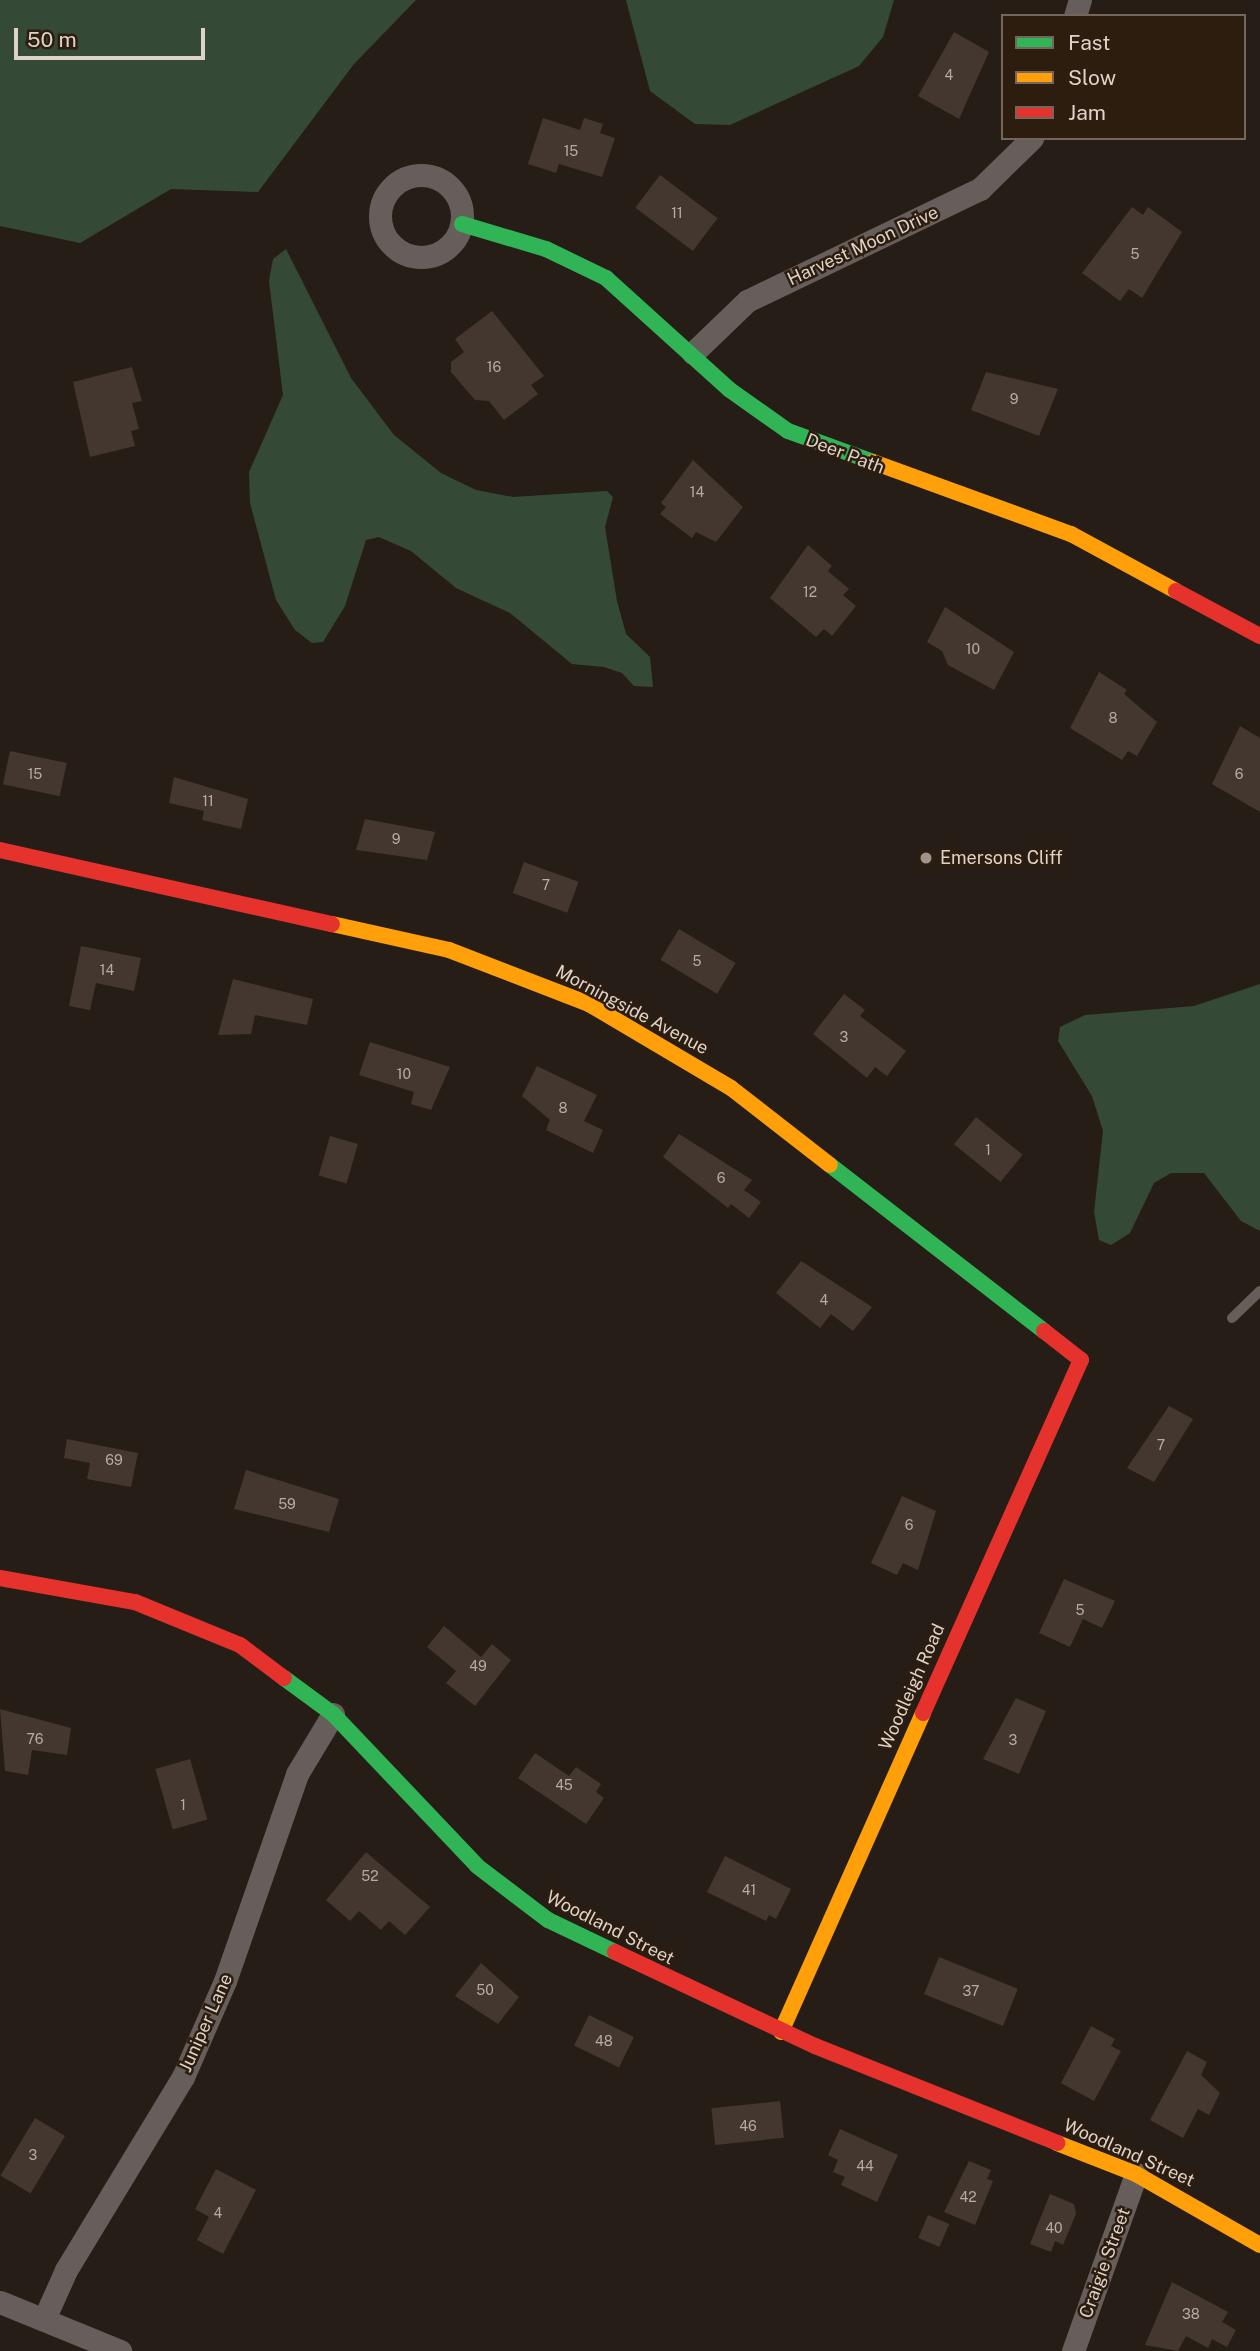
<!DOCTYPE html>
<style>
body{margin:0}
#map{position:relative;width:1260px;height:2351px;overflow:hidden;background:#261e16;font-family:"Public Sans",sans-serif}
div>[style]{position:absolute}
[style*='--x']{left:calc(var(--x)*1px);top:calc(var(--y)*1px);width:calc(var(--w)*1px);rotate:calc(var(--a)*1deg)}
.green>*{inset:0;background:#344a36}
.building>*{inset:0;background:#43372f;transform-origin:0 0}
.lane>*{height:10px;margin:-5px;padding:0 5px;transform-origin:5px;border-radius:5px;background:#665e5a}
.street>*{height:23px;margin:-11.5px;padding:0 11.5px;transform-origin:11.5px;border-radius:11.5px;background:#665e5a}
.street>.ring{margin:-11.5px;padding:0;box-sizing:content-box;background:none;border:23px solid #665e5a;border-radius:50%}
.fast>*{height:16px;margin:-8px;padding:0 8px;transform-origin:8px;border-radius:8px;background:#30b455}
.slow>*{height:16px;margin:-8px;padding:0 8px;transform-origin:8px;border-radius:8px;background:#ff9f0a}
.jam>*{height:16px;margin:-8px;padding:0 8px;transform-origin:8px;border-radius:8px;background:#e5322d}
.dots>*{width:19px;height:19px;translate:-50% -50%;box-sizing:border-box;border:4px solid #2d1d0f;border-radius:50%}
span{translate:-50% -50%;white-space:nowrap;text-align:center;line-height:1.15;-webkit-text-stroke:5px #2d1d0f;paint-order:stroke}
.number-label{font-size:14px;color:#b7aca3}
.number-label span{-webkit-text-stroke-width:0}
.street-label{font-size:18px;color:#ded3ca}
.poi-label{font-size:18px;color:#ded3ca}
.left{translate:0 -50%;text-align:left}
.legend{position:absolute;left:1001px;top:14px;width:245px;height:126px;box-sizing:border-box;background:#2d1d0f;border:2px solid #74665a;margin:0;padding:9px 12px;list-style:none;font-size:21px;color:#ded3ca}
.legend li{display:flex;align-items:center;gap:14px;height:35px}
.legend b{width:35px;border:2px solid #74665a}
.scale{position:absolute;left:14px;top:28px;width:191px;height:32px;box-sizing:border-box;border:4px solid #ded3ca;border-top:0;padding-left:9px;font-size:21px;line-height:24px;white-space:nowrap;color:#ded3ca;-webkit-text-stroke:5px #2d1d0f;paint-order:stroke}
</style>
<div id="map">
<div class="green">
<div style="clip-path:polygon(0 0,416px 0,354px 64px,258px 192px,171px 189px,80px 243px,0 226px)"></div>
<div style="clip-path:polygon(626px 0,894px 0,883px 37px,859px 66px,730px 125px,695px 124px,650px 91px)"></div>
<div style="clip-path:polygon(286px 249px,351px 378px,394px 435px,441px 473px,476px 490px,513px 497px,607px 491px,613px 497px,605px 527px,617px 601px,626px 634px,650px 657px,653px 687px,634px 686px,622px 673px,604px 667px,572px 664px,510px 613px,456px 588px,411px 551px,379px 537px,366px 540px,345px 606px,323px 642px,312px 643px,295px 630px,276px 600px,250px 503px,249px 472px,283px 395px,269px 281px,273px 259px)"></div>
<div style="clip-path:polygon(1260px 984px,1260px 1231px,1241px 1221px,1204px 1173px,1171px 1173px,1154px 1183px,1130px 1233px,1111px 1245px,1099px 1240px,1094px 1212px,1103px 1131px,1092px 1096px,1058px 1041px,1060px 1027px,1085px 1015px,1194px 1006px)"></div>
</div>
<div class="building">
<div style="clip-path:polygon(954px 32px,989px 52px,959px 119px,918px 96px)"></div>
<div style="clip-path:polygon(543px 118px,580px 130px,584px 118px,603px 124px,600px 133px,615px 138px,602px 177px,559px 164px,556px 173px,528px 164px)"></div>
<div style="left:660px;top:175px;width:72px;height:41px;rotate:37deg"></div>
<div style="clip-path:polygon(1132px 207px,1143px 215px,1148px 207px,1182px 232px,1142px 298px,1129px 289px,1120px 301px,1082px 273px)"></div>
<div style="clip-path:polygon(492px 311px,544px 376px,531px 385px,538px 394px,504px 420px,489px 401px,475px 400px,451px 372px,451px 362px,464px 352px,455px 339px)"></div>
<div style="clip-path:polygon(132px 367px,142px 401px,132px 403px,139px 429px,131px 431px,135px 446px,90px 457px,73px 382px)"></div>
<div style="clip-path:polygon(986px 372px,1058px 389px,1039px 436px,971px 410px)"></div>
<div style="clip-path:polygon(693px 460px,743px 507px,716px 542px,696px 532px,692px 538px,660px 514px,666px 507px,661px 503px)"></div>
<div style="clip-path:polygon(808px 545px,832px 566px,828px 571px,849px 589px,843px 595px,856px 606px,832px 636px,824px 629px,816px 637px,770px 598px)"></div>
<div style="clip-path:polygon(945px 607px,1014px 652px,994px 690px,948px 665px,942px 651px,927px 642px)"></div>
<div style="clip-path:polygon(1099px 672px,1127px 690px,1124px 694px,1157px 722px,1137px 756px,1128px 751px,1122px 760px,1070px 728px)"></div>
<div style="clip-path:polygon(1240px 726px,1260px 738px,1260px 812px,1212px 784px)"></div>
<div style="left:10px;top:751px;width:58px;height:34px;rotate:12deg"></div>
<div style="clip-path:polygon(174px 777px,248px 799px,241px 829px,202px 820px,204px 811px,169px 803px)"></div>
<div style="clip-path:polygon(365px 819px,435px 832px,427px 860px,356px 850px)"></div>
<div style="left:524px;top:862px;width:58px;height:33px;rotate:20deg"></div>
<div style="left:679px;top:929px;width:66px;height:36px;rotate:31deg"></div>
<div style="clip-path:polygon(81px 946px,141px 958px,134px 991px,96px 983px,90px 1010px,69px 1006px)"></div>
<div style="clip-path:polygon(233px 979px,313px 999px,307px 1025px,255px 1015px,251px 1034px,218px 1035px)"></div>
<div style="clip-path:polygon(844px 994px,865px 1010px,860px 1016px,906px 1051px,887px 1076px,875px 1067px,867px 1078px,813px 1034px)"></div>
<div style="clip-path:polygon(370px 1042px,450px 1067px,431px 1110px,411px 1104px,414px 1092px,359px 1075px)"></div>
<div style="clip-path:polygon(537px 1066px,597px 1095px,584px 1121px,603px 1130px,593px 1153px,546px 1130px,550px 1120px,522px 1096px)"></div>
<div style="left:976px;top:1117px;width:60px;height:35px;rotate:39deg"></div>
<div style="clip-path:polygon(679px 1134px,752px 1180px,744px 1190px,761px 1202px,749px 1218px,731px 1204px,728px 1208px,663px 1157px)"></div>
<div style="left:330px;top:1136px;width:29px;height:41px;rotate:16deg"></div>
<div style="clip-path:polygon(801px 1261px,872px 1307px,853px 1331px,831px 1314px,820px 1328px,776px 1293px)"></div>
<div style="clip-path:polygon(1169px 1406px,1193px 1419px,1154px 1482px,1127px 1468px)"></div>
<div style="clip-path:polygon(67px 1439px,138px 1453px,131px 1487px,87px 1479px,90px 1463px,64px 1458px)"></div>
<div style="clip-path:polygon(246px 1470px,339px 1499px,329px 1532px,234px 1509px)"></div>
<div style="clip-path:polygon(902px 1496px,936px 1511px,918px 1570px,903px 1563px,897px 1575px,871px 1563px)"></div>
<div style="clip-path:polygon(1064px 1579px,1115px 1601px,1102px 1628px,1083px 1619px,1070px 1647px,1039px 1633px)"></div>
<div style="clip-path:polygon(444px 1626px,481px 1657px,492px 1644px,511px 1660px,475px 1706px,446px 1683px,456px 1671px,427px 1647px)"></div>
<div style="clip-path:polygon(1016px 1698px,1046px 1711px,1019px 1774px,983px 1759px)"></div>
<div style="clip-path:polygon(0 1709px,71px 1728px,67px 1755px,32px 1750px,28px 1775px,5px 1771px)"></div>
<div style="clip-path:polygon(535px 1753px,569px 1776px,576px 1767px,601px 1784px,596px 1792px,604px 1798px,586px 1824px,518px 1778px)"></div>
<div style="left:190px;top:1759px;width:63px;height:36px;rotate:74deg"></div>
<div style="clip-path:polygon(366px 1852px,430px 1907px,405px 1935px,389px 1921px,381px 1930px,359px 1911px,350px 1921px,326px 1900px)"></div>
<div style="clip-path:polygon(725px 1856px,791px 1889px,776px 1919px,769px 1915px,766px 1921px,707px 1892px)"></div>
<div style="left:939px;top:1957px;width:85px;height:40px;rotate:22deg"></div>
<div style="clip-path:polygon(481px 1963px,519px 1997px,498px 2024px,455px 1996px)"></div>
<div style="left:589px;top:2015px;width:50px;height:34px;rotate:26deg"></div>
<div style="clip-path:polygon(1091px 2026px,1115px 2039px,1111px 2046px,1121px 2051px,1094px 2101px,1061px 2083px)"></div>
<div style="clip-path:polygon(1187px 2051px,1207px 2062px,1201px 2075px,1220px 2093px,1209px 2115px,1198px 2109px,1183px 2138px,1150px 2120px)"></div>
<div style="left:780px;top:2101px;width:37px;height:69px;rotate:84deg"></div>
<div style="left:35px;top:2118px;width:35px;height:67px;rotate:31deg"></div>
<div style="clip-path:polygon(840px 2129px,898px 2155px,877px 2202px,841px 2185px,845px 2177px,833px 2172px,838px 2160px,828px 2155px)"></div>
<div style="clip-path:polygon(969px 2161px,991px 2170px,987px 2179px,993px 2181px,975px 2225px,944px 2212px)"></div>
<div style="clip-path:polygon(216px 2169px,256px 2190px,223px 2254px,197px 2240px,209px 2217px,195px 2209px)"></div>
<div style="clip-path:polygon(1050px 2194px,1074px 2204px,1076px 2214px,1063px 2245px,1055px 2241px,1051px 2252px,1030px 2244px)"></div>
<div style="left:928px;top:2215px;width:23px;height:25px;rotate:23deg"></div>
<div style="clip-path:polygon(1172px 2282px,1228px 2312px,1222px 2322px,1236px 2330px,1227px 2347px,1212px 2339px,1208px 2348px,1186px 2336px,1178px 2351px,1145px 2345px)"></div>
</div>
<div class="lane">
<div style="--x:1232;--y:1318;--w:39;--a:-44"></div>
</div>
<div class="street">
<div style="--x:1075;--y:16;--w:17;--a:-73"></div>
<div class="ring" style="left:380px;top:175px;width:59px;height:59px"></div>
<div style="--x:693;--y:353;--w:75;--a:-43.9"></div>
<div style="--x:747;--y:301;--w:259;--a:-25.7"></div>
<div style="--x:980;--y:189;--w:73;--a:-44.4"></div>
<div style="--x:0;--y:2302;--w:130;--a:22.2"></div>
<div style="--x:45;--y:2317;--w:51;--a:-65.9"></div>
<div style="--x:66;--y:2270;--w:226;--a:-58.8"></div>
<div style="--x:183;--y:2077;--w:105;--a:-66.4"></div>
<div style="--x:225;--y:1981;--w:219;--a:-70.8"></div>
<div style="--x:297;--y:1774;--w:70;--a:-59"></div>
<div style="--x:1073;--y:2351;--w:188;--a:-70.4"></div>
</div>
<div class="fast">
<div style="--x:462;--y:224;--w:88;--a:16.6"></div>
<div style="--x:546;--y:249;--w:67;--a:25.8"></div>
<div style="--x:606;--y:278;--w:167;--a:42.1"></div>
<div style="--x:730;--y:390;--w:71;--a:35.3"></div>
<div style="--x:788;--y:431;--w:90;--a:20"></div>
<div style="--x:830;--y:1165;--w:271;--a:37.8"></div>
<div style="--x:284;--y:1678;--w:61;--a:36.3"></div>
<div style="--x:333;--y:1714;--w:209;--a:46.5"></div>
<div style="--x:477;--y:1866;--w:89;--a:37.3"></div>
<div style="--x:548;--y:1920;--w:74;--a:25.5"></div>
</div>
<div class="slow">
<div style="--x:873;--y:462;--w:211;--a:20"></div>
<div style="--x:1071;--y:534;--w:119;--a:28.5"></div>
<div style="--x:332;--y:924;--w:120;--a:12.5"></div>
<div style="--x:449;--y:950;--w:150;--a:21.1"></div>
<div style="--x:589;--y:1004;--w:165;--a:30.6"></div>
<div style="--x:731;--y:1088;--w:125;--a:37.9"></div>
<div style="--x:781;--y:2032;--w:349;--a:-66"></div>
<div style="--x:1057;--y:2143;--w:85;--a:21.4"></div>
<div style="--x:1136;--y:2174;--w:143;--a:29.8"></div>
</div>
<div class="jam">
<div style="--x:1176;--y:591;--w:95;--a:28.2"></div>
<div style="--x:0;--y:850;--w:340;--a:12.6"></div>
<div style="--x:0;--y:1578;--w:137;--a:10.1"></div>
<div style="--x:135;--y:1602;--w:113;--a:22.3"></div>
<div style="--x:240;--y:1645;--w:55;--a:36.9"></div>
<div style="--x:923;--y:1713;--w:387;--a:-65.9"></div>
<div style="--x:1081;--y:1360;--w:47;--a:-141.9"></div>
<div style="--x:615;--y:1952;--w:221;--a:25.2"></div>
<div style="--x:815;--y:2046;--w:261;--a:21.8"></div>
</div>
<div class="dots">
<div style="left:926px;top:858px;background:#9e948b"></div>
</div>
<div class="number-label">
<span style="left:949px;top:75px">4</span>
<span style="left:571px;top:151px">15</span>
<span style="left:677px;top:213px">11</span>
<span style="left:1135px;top:254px">5</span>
<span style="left:494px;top:367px">16</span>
<span style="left:1014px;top:399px">9</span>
<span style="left:697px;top:492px">14</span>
<span style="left:810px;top:592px">12</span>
<span style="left:973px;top:649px">10</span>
<span style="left:1113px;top:718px">8</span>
<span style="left:35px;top:774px">15</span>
<span style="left:1239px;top:774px">6</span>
<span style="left:208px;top:801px">11</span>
<span style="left:396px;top:839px">9</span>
<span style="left:546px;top:885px">7</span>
<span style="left:697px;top:961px">5</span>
<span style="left:107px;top:970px">14</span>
<span style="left:844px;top:1037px">3</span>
<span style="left:404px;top:1074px">10</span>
<span style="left:563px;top:1108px">8</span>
<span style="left:988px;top:1150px">1</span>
<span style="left:721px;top:1178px">6</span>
<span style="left:824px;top:1300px">4</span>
<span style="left:1161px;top:1445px">7</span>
<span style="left:114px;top:1460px">69</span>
<span style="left:287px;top:1504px">59</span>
<span style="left:909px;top:1525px">6</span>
<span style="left:1080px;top:1610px">5</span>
<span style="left:478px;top:1666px">49</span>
<span style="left:35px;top:1739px">76</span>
<span style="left:1013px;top:1740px">3</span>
<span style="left:564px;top:1785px">45</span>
<span style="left:183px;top:1805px">1</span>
<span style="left:370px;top:1876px">52</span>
<span style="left:749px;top:1890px">41</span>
<span style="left:485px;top:1990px">50</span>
<span style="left:971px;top:1991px">37</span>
<span style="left:604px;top:2041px">48</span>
<span style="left:748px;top:2126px">46</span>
<span style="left:33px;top:2155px">3</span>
<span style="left:865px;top:2166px">44</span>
<span style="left:968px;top:2197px">42</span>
<span style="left:218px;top:2213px">4</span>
<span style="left:1054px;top:2228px">40</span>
<span style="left:1191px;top:2314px">38</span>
</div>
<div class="street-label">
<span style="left:863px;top:246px;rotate:-25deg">Harvest Moon Drive</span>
<span style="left:845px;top:454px;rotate:21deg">Deer Path</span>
<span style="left:632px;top:1010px;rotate:28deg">Morningside Avenue</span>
<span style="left:912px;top:1687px;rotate:-66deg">Woodleigh Road</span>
<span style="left:610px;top:1928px;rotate:27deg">Woodland Street</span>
<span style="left:206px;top:2023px;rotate:-66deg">Juniper Lane</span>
<span style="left:1129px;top:2153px;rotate:24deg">Woodland Street</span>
<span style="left:1105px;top:2263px;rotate:-70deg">Craigie Street</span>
</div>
<div class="poi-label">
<span class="left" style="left:940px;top:858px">Emersons Cliff</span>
</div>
<ul class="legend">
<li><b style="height:9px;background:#30b455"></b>Fast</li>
<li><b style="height:9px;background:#ff9f0a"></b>Slow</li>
<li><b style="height:9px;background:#e5322d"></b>Jam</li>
</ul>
<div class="scale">50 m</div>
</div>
